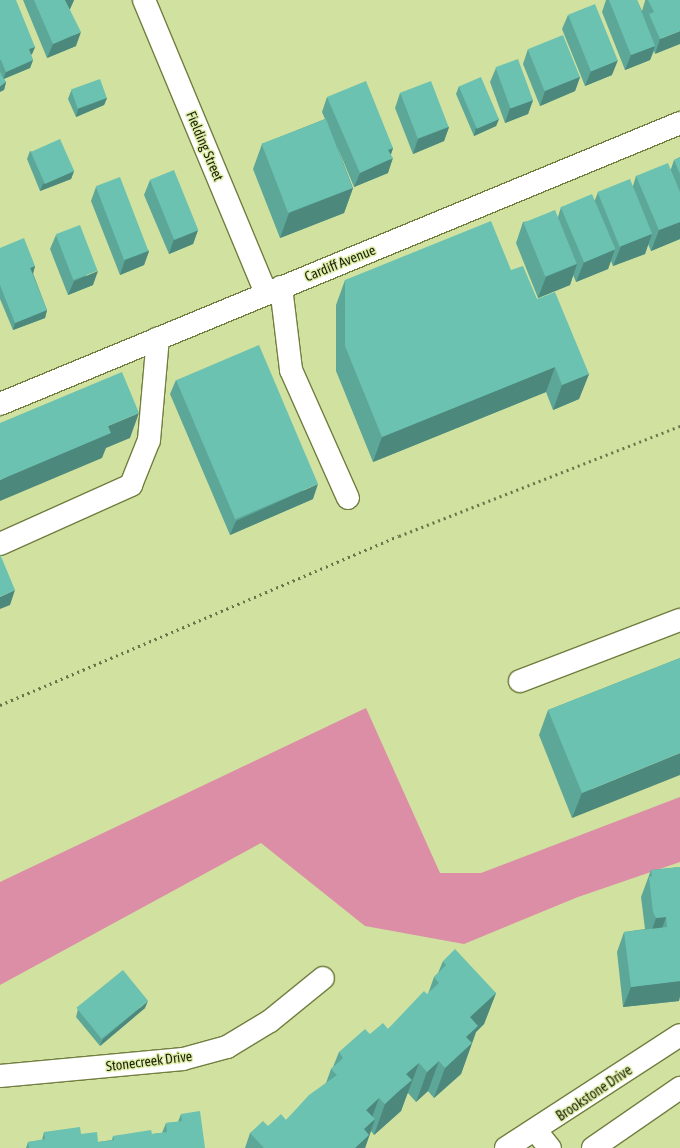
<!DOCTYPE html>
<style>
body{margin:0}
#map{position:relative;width:680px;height:1148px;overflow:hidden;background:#d1e19f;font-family:"Asap Condensed",sans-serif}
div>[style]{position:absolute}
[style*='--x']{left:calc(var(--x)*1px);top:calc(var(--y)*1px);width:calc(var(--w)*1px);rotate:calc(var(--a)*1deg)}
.forest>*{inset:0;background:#db8ea6}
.roads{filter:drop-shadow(1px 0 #717e40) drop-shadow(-1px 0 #717e40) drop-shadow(0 1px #717e40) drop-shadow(0 -1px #717e40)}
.minor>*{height:22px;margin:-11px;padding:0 11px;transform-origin:11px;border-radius:11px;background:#fff}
.rail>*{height:3px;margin-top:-1.5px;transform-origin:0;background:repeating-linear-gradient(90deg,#6a7449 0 2px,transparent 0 6px)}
.wall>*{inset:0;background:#5da798}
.shaded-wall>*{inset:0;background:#4c887c}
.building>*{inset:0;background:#6cc2b1;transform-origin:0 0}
span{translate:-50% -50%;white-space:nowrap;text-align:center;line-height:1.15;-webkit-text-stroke:3px #deeeab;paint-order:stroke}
.street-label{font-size:14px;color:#1c2107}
</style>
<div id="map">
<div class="forest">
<div style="clip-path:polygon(366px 708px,440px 873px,481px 873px,680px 797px,680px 862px,578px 897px,464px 944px,365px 926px,261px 843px,0 985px,0 882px)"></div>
</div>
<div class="roads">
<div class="minor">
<div style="--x:144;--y:0;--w:317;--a:67.4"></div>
<div style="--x:281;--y:287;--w:84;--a:83.1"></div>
<div style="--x:291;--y:370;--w:140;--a:66"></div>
<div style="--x:0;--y:404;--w:736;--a:-22.45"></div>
<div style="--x:0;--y:544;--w:144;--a:-24.2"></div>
<div style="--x:131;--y:485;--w:48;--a:-68.2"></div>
<div style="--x:149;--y:440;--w:102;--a:-85"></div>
<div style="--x:520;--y:681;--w:171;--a:-20.9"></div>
<div style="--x:0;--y:1076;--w:184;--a:-5.3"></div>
<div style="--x:183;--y:1059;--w:46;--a:-15.3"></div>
<div style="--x:227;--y:1047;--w:50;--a:-31.2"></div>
<div style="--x:270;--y:1021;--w:68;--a:-39.1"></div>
<div style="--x:536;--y:1131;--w:22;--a:51"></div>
<div style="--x:506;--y:1148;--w:207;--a:-33"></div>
<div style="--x:593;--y:1148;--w:106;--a:-34.6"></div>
</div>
</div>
<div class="rail">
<div style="--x:0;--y:705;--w:433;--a:-23"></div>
<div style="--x:399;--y:536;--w:302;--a:-21.4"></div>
</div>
<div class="wall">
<div style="clip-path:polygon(0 0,35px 47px,32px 54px,31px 55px,33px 60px,30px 68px,4px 79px,6px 82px,4px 90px,0 72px)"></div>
<div style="clip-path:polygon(23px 0,74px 0,70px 9px,70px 10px,76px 46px,47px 58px)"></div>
<div style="clip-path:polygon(606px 0,637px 0,642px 11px,645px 1px,645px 0,680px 0,655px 54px,654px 51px,650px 60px,625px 70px,602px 12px)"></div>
<div style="clip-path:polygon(568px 15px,612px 75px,585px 86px,562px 29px)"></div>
<div style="clip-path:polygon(528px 49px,580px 77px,575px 91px,540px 106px,523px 64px)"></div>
<div style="clip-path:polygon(496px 68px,533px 100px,528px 114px,505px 123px,490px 82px)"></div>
<div style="clip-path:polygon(459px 86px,499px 119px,496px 126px,474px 136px,456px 94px)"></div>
<div style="clip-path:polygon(71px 91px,107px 98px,104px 105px,76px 117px,68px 99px)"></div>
<div style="clip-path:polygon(400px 93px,449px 127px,444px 141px,413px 154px,395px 108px)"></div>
<div style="clip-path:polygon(327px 97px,393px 148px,391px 154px,388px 173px,354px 187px,337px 146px,353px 188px,344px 213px,280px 238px,253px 169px,262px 144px,325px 119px,322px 112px)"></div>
<div style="clip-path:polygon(30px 151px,74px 171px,71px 179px,40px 191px,27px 159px)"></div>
<div style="clip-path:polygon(680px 157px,680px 239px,651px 251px,648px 244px,645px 254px,613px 266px,611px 261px,608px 269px,576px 282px,573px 275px,570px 285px,538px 298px,516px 243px,523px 222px,558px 217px,561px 207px,595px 200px,598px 192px,633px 186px,636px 176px,671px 169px,674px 160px)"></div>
<div style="clip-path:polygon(150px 180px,198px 230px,193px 244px,169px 254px,144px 195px)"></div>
<div style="clip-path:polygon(96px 187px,149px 251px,144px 265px,120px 275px,91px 201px)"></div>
<div style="clip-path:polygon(56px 235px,93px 285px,68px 295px,50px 249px)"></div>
<div style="clip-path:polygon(0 248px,35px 266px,33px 273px,47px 310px,45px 318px,13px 330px,0 299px)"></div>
<div style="clip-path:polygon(511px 270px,537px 299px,589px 374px,579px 399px,553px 410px,546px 392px,373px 462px,336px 371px,336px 305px,345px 280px)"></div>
<div style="clip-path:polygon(176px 380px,313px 499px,230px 535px,170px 394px)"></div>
<div style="clip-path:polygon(680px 658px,572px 818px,539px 735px,548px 710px)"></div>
<div style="clip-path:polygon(680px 867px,679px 1001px,623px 1007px,617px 952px,624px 932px,645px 929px,641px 897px,651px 870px)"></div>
<div style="clip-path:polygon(443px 961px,496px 993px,484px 1024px,476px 1032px,461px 1074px,434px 1098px,428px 1091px,416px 1102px,408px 1093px,407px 1094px,401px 1111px,374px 1135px,371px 1131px,365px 1148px,245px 1148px,250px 1133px,268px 1126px,286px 1120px,326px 1083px,331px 1069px,333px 1067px,339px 1052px,370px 1034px,388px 1029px,428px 994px,434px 977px,438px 973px)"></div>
<div style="clip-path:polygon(145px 1008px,100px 1046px,76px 1017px,78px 1009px)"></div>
<div style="clip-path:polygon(181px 1114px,205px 1148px,26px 1148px,28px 1142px,42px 1140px,44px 1132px,81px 1134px,98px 1142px,112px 1140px,113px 1136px,152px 1134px,162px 1133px,166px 1123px,178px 1122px)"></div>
</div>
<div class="shaded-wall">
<div style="clip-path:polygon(64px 0,74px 0,70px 9px,59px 14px)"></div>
<div style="clip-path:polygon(680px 31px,680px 44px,655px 54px,660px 39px)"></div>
<div style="clip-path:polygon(81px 32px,76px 46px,47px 58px,53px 44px)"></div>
<div style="clip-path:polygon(655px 46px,650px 60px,625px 70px,631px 55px)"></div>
<div style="clip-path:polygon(35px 47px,32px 54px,26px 57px,29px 49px)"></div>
<div style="clip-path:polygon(33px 60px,30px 68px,3px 79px,6px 72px)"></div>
<div style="clip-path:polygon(618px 60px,612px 75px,585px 86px,591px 71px)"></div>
<div style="clip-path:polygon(580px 77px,575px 91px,540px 106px,545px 91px)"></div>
<div style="clip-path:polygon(6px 82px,4px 90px,0 92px,0 86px)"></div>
<div style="clip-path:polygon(107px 98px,104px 105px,76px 117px,78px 109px)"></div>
<div style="clip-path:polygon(533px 100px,528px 114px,505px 123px,510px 108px)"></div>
<div style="clip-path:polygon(499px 119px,496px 126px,474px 136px,476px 128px)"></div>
<div style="clip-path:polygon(449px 127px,444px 141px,413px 154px,418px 139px)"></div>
<div style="clip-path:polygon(393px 148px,389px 160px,393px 158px,388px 173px,354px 187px,360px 173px,388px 150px)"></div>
<div style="clip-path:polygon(74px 171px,71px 179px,40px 191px,43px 184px)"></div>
<div style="clip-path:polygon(353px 188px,344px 213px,280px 238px,289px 213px)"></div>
<div style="clip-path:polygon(680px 222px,680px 239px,651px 251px,659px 230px)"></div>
<div style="clip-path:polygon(198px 230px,193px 244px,169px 254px,174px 239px)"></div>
<div style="clip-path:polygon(652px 234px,645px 254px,613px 266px,621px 246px)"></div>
<div style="clip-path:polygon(615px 249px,608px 269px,576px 282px,584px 262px)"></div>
<div style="clip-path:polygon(149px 251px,144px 265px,120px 275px,125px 260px)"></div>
<div style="clip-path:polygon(577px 264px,570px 285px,538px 298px,546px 277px)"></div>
<div style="clip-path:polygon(35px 266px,33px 274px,30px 268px)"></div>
<div style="clip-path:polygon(98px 271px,93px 285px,68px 295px,74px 281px)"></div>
<div style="clip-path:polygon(47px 310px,45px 318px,13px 330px,15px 323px)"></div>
<div style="clip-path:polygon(555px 367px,546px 392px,373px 462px,382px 437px)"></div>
<div style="clip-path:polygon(589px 374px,579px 399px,553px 410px,562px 385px)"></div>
<div style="clip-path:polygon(139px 413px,130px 438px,106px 448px,102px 458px,0 501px,0 480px,108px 426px)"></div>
<div style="clip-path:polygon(318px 484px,313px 499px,230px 535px,236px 521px)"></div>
<div style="clip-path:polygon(15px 590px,10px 605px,0 609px,0 597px)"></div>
<div style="clip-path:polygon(680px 753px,680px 775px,572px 818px,582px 793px)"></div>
<div style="clip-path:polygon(666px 917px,659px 937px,649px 938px,656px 918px)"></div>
<div style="clip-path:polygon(680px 981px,680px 997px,679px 1001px,623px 1007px,631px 987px)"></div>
<div style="clip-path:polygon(496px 993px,484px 1024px,476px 1032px,461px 1074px,434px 1098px,445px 1068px,470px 1017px)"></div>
<div style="clip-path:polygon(148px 1001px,145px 1008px,100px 1046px,103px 1039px)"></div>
<div style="clip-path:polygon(439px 1061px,428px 1091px,416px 1102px,427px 1072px)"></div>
<div style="clip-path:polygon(419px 1063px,401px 1111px,374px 1135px,385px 1104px,406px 1074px)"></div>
<div style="clip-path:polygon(379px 1098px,370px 1123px,375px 1119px,365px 1148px,355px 1148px,366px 1110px)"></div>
</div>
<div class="building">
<div style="clip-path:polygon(0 0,16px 0,35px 47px,29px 49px,33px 60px,6px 72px,1px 60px,0 60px)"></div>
<div style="clip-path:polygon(34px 0,65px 0,81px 32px,53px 44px)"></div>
<div style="clip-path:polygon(609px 0,637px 0,655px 46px,631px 55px)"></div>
<div style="clip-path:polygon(648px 0,680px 0,680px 31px,660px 39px,649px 14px,654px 12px)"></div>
<div style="left:595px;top:4px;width:61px;height:29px;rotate:68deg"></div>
<div style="left:563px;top:35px;width:45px;height:38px;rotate:68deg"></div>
<div style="left:518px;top:59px;width:44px;height:24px;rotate:70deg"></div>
<div style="clip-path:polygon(0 73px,6px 82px,0 86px)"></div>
<div style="left:481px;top:77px;width:46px;height:24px;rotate:67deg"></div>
<div style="left:100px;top:79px;width:20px;height:31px;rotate:70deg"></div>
<div style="clip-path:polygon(366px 81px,393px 148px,388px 150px,393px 158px,360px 173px,327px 97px)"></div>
<div style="left:431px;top:81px;width:49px;height:33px;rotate:69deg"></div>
<div style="left:326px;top:119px;width:74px;height:69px;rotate:69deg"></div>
<div style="left:60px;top:139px;width:35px;height:32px;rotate:66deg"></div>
<div style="clip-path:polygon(680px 157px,680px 174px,674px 160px)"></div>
<div style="clip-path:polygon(668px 163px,680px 192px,680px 222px,659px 230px,636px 176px)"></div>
<div style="left:174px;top:170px;width:65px;height:26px;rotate:68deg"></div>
<div style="left:120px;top:177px;width:79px;height:26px;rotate:69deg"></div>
<div style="left:630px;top:179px;width:59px;height:35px;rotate:68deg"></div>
<div style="left:592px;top:194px;width:60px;height:34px;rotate:67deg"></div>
<div style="left:555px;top:210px;width:58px;height:34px;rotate:68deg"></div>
<div style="clip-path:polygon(491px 221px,511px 270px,523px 266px,537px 299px,555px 292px,589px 374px,562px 385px,555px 367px,382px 437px,345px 346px,345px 280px)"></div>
<div style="left:80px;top:225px;width:49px;height:26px;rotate:69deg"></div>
<div style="clip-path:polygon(24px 238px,35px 266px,30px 268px,47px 310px,15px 323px,0 285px,0 248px)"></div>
<div style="left:259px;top:345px;width:151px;height:90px;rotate:67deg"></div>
<div style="clip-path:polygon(122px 372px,139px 413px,108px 426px,111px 433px,0 480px,0 423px)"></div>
<div style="clip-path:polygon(0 554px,15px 590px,0 597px)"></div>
<div style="clip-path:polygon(680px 658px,680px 753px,582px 793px,548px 710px)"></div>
<div style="clip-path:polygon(680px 867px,680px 981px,631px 987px,624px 932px,667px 927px,666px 917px,656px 918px,653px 912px,649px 877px,652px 876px,651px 870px)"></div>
<div style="clip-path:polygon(455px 949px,496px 993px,470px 1017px,478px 1026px,466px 1037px,472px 1043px,445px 1068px,439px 1061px,427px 1072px,419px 1063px,406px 1074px,412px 1080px,399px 1091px,385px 1104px,379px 1098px,366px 1110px,375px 1119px,364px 1129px,369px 1135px,355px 1148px,264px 1148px,250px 1133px,263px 1121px,268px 1126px,281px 1114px,286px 1120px,309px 1095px,337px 1075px,331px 1069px,343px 1058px,339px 1052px,365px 1029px,370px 1034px,383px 1023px,388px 1029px,424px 991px,427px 994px,439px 983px,434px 977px,446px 965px,443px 961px)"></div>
<div style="left:123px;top:970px;width:40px;height:60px;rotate:51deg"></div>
<div style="clip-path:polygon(200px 1111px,205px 1148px,29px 1148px,28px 1142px,45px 1139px,44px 1132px,80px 1127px,81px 1134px,97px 1132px,98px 1142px,114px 1140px,113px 1136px,151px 1130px,152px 1134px,167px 1132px,166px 1123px,182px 1121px,181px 1114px)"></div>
</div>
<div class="street-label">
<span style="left:205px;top:146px;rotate:67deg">Fielding Street</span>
<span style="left:340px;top:263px;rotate:-22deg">Cardiff Avenue</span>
<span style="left:149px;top:1061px;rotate:-7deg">Stonecreek Drive</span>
<span style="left:594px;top:1093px;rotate:-34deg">Brookstone Drive</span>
</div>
</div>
